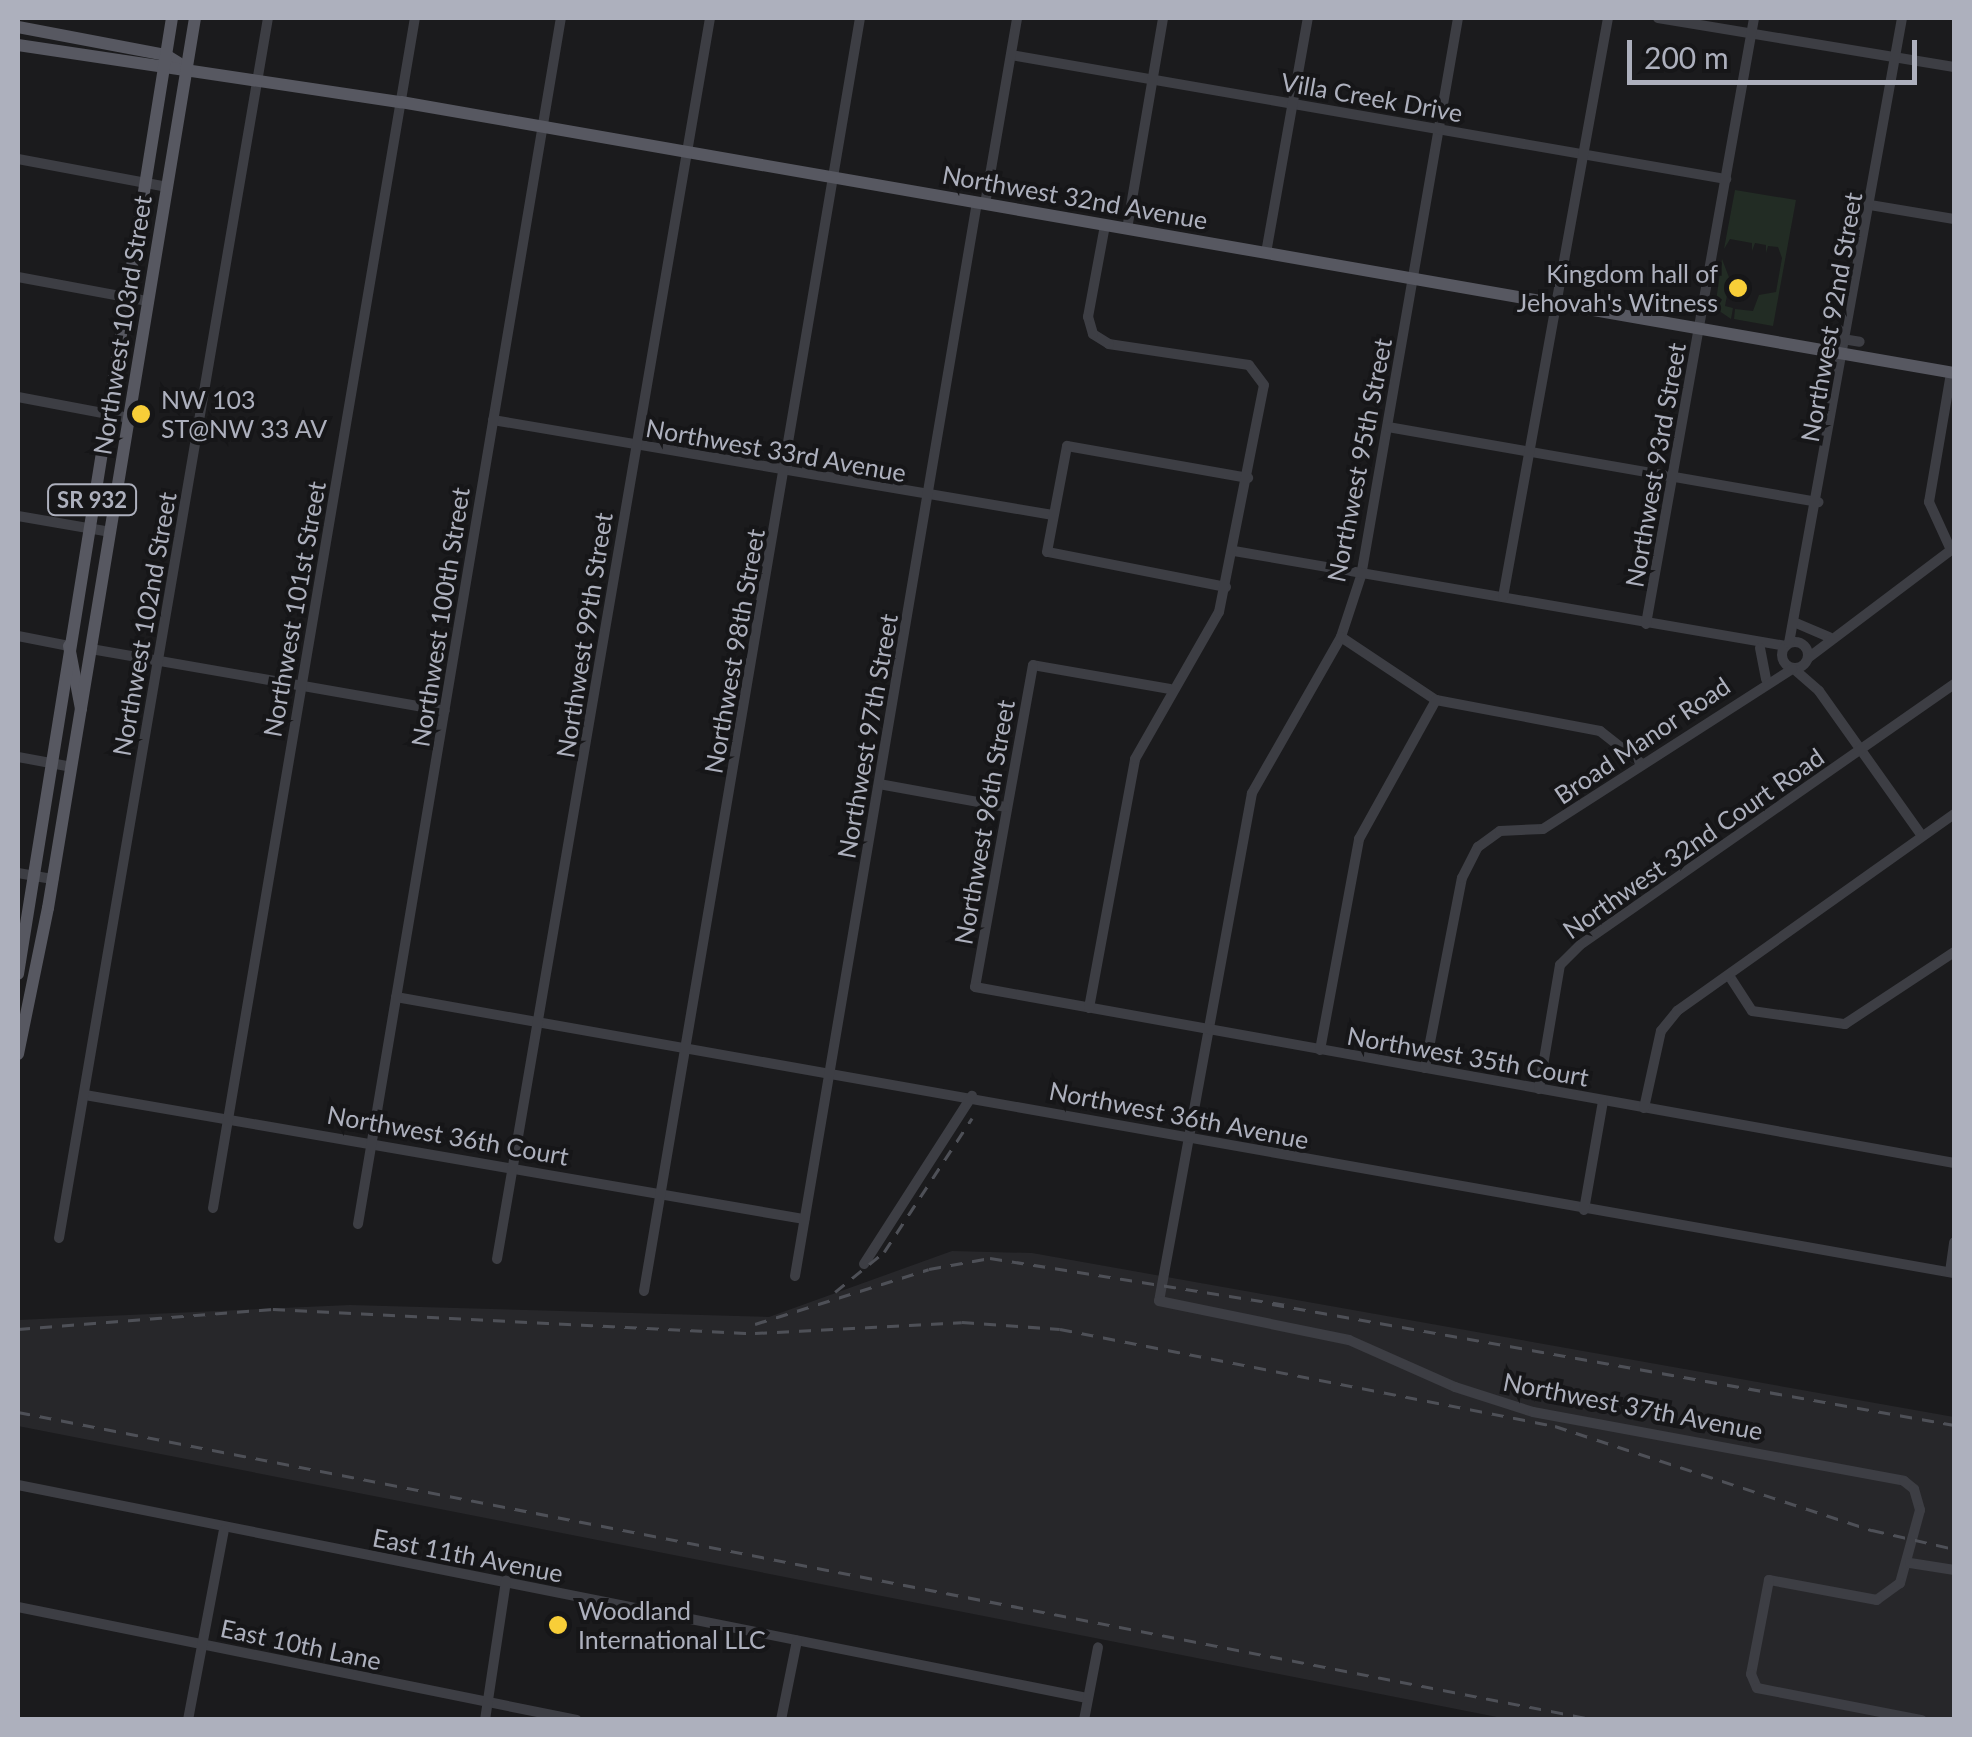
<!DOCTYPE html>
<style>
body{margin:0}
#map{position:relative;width:1972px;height:1737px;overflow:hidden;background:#1b1b1d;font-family:Lato,sans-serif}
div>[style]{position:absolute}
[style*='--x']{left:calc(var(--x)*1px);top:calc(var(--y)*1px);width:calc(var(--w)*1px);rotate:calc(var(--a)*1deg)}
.built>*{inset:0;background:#27272a}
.green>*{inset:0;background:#222c24}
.minor>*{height:10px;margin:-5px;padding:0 5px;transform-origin:5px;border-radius:5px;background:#3d3e44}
.minor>.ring{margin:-5px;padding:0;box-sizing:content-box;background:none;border:10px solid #3d3e44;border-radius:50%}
.major>*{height:12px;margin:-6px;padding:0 6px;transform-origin:6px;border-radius:6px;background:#575861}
.rail>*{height:2.5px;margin-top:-1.25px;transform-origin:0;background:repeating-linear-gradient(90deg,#4e5057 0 12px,transparent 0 22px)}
.dots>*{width:28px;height:28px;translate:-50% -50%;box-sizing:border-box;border:5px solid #161618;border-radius:50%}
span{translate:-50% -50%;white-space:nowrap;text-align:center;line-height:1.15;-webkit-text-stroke:8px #161618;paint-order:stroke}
.shield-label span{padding:2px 8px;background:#161618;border:2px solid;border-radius:8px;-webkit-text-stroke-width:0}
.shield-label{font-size:22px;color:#adb0bd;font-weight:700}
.street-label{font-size:25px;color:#adb0bd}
.poi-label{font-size:25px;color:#adb0bd}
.right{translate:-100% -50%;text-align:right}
.left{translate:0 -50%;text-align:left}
.frame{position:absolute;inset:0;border:20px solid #adb0bd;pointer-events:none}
.scale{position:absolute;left:1627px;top:40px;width:290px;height:45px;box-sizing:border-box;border:5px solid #adb0bd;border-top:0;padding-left:12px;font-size:30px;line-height:35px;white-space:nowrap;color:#adb0bd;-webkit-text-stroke:8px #161618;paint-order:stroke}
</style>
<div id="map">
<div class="built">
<div style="clip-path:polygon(952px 1251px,1032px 1253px,1954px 1417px,1954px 1719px,1507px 1719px,18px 1426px,18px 1320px,350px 1305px,769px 1317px)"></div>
</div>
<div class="green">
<div style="clip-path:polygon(1735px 190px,1796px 200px,1773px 326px,1734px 319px,1735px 309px,1753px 311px,1759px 295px,1776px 292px,1782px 258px,1778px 247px,1768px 246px,1766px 253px,1766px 245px,1755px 243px,1752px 251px,1752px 243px,1730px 239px,1724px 249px)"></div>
<div style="clip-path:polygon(1722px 259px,1730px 280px,1725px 306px,1733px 308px,1731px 319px,1715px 308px)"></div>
</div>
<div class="minor">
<div style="--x:1458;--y:18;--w:566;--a:99.86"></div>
<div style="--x:1361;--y:576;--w:64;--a:108.2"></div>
<div style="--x:1341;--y:637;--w:180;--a:119.7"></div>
<div style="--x:1252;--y:793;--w:516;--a:100.37"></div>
<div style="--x:1159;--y:1301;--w:194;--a:11.6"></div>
<div style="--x:1349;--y:1340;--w:116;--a:23.9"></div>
<div style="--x:1455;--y:1387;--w:82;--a:17.8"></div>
<div style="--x:1533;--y:1412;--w:377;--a:10.5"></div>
<div style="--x:1904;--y:1481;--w:13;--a:39"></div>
<div style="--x:1914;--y:1489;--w:22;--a:74"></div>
<div style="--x:1920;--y:1510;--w:76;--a:105.3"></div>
<div style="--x:1900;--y:1583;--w:29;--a:144"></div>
<div style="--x:1877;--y:1600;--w:110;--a:-169.5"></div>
<div style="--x:1769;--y:1580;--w:96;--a:100.8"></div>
<div style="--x:1751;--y:1674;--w:15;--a:67"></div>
<div style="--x:1757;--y:1688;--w:168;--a:11"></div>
<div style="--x:1658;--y:18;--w:300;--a:9.4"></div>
<div style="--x:1011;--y:55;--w:726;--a:9.84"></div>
<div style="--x:18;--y:159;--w:152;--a:10.6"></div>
<div style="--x:985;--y:204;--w:189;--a:-80.2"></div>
<div style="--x:1870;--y:205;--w:85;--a:9.5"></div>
<div style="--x:1127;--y:229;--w:214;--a:-80.3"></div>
<div style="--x:1266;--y:253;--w:239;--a:-79.9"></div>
<div style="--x:18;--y:277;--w:132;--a:10.5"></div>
<div style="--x:1830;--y:337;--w:30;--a:9"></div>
<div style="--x:18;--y:397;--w:113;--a:10.7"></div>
<div style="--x:493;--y:420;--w:568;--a:9.63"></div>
<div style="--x:1388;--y:427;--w:437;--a:9.9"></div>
<div style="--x:18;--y:516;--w:94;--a:9.8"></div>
<div style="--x:1951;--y:550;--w:53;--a:-114.6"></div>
<div style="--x:1929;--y:502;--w:131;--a:-80.3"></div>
<div style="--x:1234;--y:551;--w:560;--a:9.77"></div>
<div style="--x:1226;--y:587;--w:182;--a:-168.9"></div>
<div style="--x:1047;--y:552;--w:108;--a:-79.3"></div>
<div style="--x:1067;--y:446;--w:184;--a:10"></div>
<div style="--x:1503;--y:597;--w:588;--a:-79.72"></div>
<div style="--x:1796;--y:623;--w:36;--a:23"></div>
<div style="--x:1646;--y:624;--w:616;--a:-79.89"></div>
<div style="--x:18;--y:636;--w:52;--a:11.1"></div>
<div style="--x:1341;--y:637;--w:114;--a:33.6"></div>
<div style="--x:1436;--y:700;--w:167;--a:10.7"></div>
<div style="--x:1600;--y:731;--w:53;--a:38.2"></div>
<div class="ring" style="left:1782px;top:642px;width:16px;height:16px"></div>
<div style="--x:1789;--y:643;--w:635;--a:-79.75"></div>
<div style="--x:1760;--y:648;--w:32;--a:79"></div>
<div style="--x:91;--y:649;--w:359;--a:9.9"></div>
<div style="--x:1808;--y:658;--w:183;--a:-37"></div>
<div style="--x:1794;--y:669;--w:33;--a:41"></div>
<div style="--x:1819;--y:691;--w:178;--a:54.6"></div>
<div style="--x:1170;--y:689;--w:139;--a:-170.1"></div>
<div style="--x:1033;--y:665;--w:327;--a:100.2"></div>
<div style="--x:975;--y:987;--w:995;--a:10.19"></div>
<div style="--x:18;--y:757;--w:55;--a:10.5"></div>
<div style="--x:879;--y:784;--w:128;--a:10.3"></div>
<div style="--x:18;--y:873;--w:36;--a:10"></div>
<div style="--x:1730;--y:977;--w:40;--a:57.1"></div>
<div style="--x:1752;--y:1011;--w:94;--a:8"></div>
<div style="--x:1845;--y:1024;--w:131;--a:-33.4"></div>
<div style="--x:396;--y:997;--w:1582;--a:10.05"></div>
<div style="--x:1089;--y:1008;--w:253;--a:-79.5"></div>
<div style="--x:1135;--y:759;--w:169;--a:-60.3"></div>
<div style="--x:1219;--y:612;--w:231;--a:-78.8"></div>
<div style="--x:1264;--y:385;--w:25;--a:-127"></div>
<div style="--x:1249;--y:365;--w:142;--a:-171.5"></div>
<div style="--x:1109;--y:344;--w:19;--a:-148"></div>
<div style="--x:1093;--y:334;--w:18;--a:-106"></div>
<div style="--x:1088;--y:317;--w:94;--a:-79.5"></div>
<div style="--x:1320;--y:1050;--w:215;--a:-79.5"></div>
<div style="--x:1359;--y:839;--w:159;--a:-61"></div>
<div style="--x:1425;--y:1068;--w:194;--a:-79"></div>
<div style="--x:1462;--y:878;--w:35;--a:-63"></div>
<div style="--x:1478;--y:847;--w:27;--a:-36"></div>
<div style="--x:1500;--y:831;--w:43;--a:-2.7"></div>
<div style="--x:1543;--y:829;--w:296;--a:-32.7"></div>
<div style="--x:1539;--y:1089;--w:126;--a:-80.4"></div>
<div style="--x:1560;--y:965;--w:28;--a:-45"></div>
<div style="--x:1580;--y:945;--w:456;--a:-34.9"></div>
<div style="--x:85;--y:1095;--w:730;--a:9.79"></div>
<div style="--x:1644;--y:1108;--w:79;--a:-77.6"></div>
<div style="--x:1661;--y:1031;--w:26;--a:-51"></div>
<div style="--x:1677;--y:1011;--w:340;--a:-35.4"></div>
<div style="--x:213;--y:1208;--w:1207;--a:-80.37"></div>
<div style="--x:1584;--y:1210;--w:111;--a:-80.1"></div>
<div style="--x:358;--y:1224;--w:1223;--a:-80.45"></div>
<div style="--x:59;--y:1238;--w:1238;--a:-80.28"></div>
<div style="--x:497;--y:1259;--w:1259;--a:-80.26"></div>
<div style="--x:864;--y:1264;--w:200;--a:-57.3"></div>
<div style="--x:1950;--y:1272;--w:30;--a:-82"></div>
<div style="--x:795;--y:1276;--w:1089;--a:-80.38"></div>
<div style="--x:644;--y:1291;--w:1291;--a:-80.37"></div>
<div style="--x:18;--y:1485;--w:1090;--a:11.27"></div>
<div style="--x:1910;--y:1563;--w:45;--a:9"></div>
<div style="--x:18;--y:1607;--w:570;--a:11.43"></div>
<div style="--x:188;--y:1720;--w:193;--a:-79.3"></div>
<div style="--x:485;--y:1720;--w:141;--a:-81.4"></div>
<div style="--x:781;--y:1720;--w:81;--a:-78.6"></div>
<div style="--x:1084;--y:1720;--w:74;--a:-79.1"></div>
</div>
<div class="major">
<div style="--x:18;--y:27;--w:151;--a:10.7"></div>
<div style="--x:166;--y:55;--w:25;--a:32"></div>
<div style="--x:18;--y:45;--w:387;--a:8.5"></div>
<div style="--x:401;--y:102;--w:1576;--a:9.9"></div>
<div style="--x:69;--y:646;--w:64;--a:79.2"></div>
<div style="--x:18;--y:974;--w:968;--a:-80.85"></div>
<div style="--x:18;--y:1054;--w:149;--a:-78.4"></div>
<div style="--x:48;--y:908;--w:902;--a:-80.62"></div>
</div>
<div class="rail">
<div style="--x:835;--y:1292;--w:63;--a:-39.2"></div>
<div style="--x:884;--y:1252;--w:160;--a:-56.7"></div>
<div style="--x:1272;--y:1304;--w:693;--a:10.06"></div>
<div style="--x:755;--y:1324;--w:182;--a:-17.5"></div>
<div style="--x:929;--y:1269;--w:62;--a:-10.2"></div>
<div style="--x:990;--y:1258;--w:300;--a:9"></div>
<div style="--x:18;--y:1329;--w:256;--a:-4.5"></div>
<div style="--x:273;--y:1309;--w:483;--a:2.9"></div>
<div style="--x:755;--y:1333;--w:207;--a:-3"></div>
<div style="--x:962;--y:1322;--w:98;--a:4.1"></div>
<div style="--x:1060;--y:1329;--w:504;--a:11.09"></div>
<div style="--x:1555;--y:1426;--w:334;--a:18.2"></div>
<div style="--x:1872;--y:1530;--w:84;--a:13"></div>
<div style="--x:18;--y:1412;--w:1609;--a:11.04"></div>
</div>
<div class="dots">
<div style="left:1738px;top:288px;background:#f8ce38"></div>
<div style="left:141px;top:414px;background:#f8ce38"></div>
<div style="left:558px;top:1625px;background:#f8ce38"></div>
</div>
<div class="shield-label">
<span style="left:92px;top:500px">SR 932</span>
</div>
<div class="street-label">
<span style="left:1372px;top:97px;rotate:10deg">Villa Creek Drive</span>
<span style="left:1075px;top:197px;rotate:10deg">Northwest 32nd Avenue</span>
<span style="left:1831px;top:317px;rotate:-80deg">Northwest 92nd Street</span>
<span style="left:122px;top:325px;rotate:-81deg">Northwest 103rd Street</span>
<span style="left:776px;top:450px;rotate:10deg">Northwest 33rd Avenue</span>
<span style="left:1359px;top:460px;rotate:-79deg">Northwest 95th Street</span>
<span style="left:1655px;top:465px;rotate:-80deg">Northwest 93rd Street</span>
<span style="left:294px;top:609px;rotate:-80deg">Northwest 101st Street</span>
<span style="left:440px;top:617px;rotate:-81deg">Northwest 100th Street</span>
<span style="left:144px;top:624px;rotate:-80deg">Northwest 102nd Street</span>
<span style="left:584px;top:635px;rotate:-81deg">Northwest 99th Street</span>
<span style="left:734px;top:651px;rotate:-80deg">Northwest 98th Street</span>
<span style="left:867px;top:736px;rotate:-80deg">Northwest 97th Street</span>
<span style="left:1642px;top:740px;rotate:-34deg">Broad Manor Road</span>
<span style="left:984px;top:822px;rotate:-80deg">Northwest 96th Street</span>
<span style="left:1693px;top:843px;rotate:-35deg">Northwest 32nd Court Road</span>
<span style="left:1468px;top:1056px;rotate:10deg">Northwest 35th Court</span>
<span style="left:1179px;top:1115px;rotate:11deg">Northwest 36th Avenue</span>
<span style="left:448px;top:1135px;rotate:10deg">Northwest 36th Court</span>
<span style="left:1633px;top:1406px;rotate:11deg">Northwest 37th Avenue</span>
<span style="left:468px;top:1555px;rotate:11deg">East 11th Avenue</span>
<span style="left:301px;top:1644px;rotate:12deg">East 10th Lane</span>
</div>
<div class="poi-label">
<span class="right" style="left:1718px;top:288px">Kingdom hall of<br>Jehovah's Witness</span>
<span class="left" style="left:161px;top:414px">NW 103<br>ST@NW 33 AV</span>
<span class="left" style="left:578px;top:1625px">Woodland<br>International LLC</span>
</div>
<div class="frame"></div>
<div class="scale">200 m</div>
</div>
